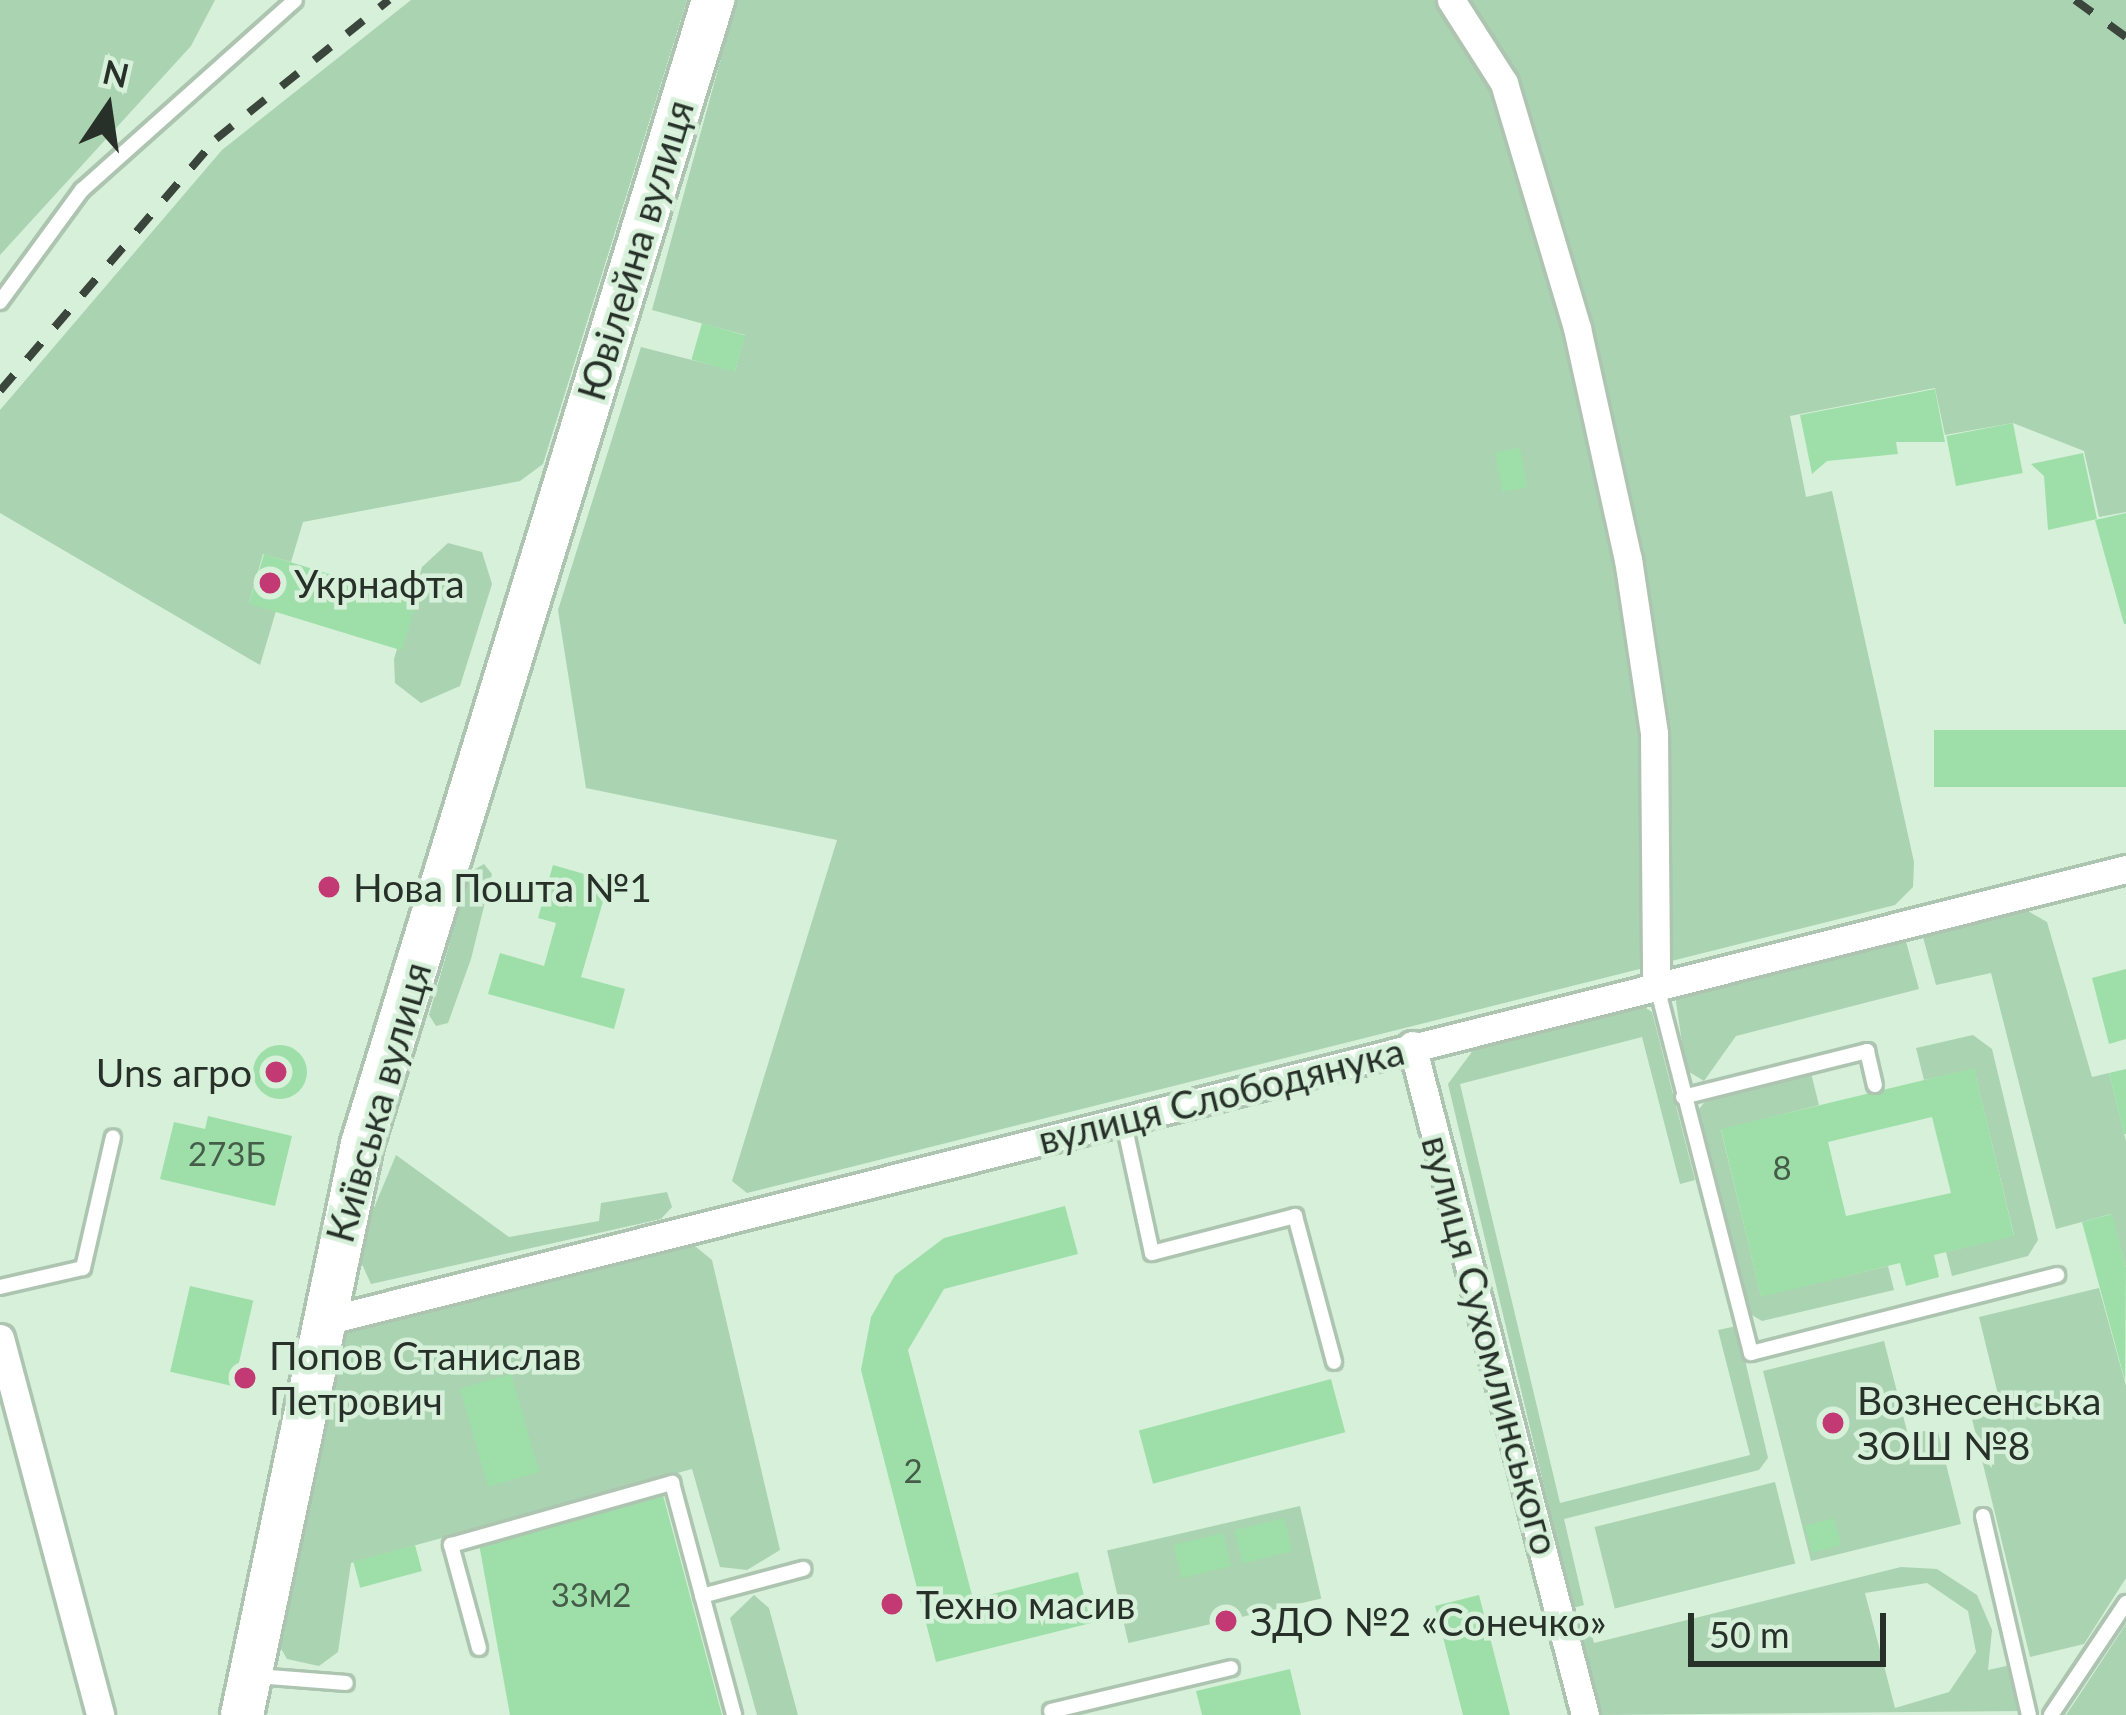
<!DOCTYPE html>
<meta charset="utf-8">
<style>
body{margin:0}
#map{position:relative;width:2126px;height:1715px;overflow:hidden;background:#d7f0da;font-family:Lato,sans-serif}
div>[style]{position:absolute}
[style*='--x']{left:calc(var(--x)*1px);top:calc(var(--y)*1px);width:calc(var(--w)*1px);rotate:calc(var(--a)*1deg)}
.green>*{inset:0;background:#aad3b1;transform-origin:0 0}
.building>*{inset:0;background:#9edfa9;transform-origin:0 0}
.round{border-radius:50%}
.roads{filter:drop-shadow(3px 0 #adc5b0) drop-shadow(-3px 0 #adc5b0) drop-shadow(0 3px #adc5b0) drop-shadow(0 -3px #adc5b0)}
.lane>*{height:14px;margin:-7px;padding:0 7px;transform-origin:7px;border-radius:7px;background:#fff}
.street>*{height:27px;margin:-13.5px;padding:0 13.5px;transform-origin:13.5px;border-radius:13.5px;background:#fff}
.primary>*{height:42px;margin:-21px;padding:0 21px;transform-origin:21px;border-radius:21px;background:#fff}
.rail>*{height:8px;margin-top:-4px;transform-origin:0;background:repeating-linear-gradient(90deg,#3a453c 0 21px,transparent 0 42px)}
.dots>*{width:33px;height:33px;translate:-50% -50%;box-sizing:border-box;border:6px solid #d7f0da;border-radius:50%}
span{translate:-50% -50%;white-space:nowrap;text-align:center;line-height:1.15;-webkit-text-stroke:9px #d7f0da;paint-order:stroke}
.number-label{font-size:33px;color:#455c49}
.number-label span{-webkit-text-stroke-width:0}
.street-label{font-size:39px;color:#273129}
.poi-label{font-size:39px;color:#273129}
.left{translate:0 -50%;text-align:left}
.right{translate:-100% -50%;text-align:right}
.north{position:absolute;left:48px;top:48px;width:120px;height:120px;-webkit-text-stroke:9px #d7f0da;paint-order:stroke;rotate:13deg;font-size:33px;font-weight:700;line-height:48px;text-align:center;color:#273129}
.north::after{content:'';display:block;margin:auto;width:42px;height:54px;background:#273129;clip-path:polygon(50% 0,100% 100%,50% 72%,0 100%)}
.scale{position:absolute;left:1688px;top:1613px;width:198px;height:54px;box-sizing:border-box;border:6px solid #273129;border-top:0;padding-left:15px;font-size:36px;line-height:42px;white-space:nowrap;color:#273129;-webkit-text-stroke:9px #d7f0da;paint-order:stroke}
</style>
<div id="map">
<div class="green">
<div style="clip-path:polygon(0 0,215px 0,191px 46px,0 255px)"></div>
<div style="clip-path:polygon(411px 0,687px 0,543px 464px,520px 481px,303px 522px,291px 562px,263px 554px,249px 603px,276px 611px,260px 665px,0 513px,0 410px,222px 150px)"></div>
<div style="clip-path:polygon(737px 0,2126px 0,2126px 512px,2099px 517px,2084px 451px,2013px 423px,1945px 435px,1935px 388px,1790px 416px,1806px 497px,1832px 491px,1914px 862px,1913px 887px,1895px 905px,747px 1193px,732px 1181px,837px 840px,586px 788px,558px 610px,641px 347px,735px 371px,745px 335px,652px 310px)"></div>
<div style="clip-path:polygon(448px 543px,482px 552px,492px 584px,460px 686px,421px 703px,395px 683px,394px 659px,422px 567px)"></div>
<div style="clip-path:polygon(484px 864px,492px 874px,471px 959px,448px 1023px,436px 1026px,429px 1015px,470px 872px)"></div>
<div style="clip-path:polygon(2019px 906px,2047px 922px,2092px 1077px,2109px 1073px,2126px 1141px,2126px 1268px,2111px 1214px,2056px 1229px,1991px 973px,1936px 985px,1921px 930px)"></div>
<div style="clip-path:polygon(1904px 934px,1919px 989px,1736px 1036px,1704px 1081px,1686px 1070px,1675px 995px)"></div>
<div style="clip-path:polygon(1640px 1004px,1652px 1012px,1695px 1180px,1680px 1184px,1642px 1037px,1460px 1084px,1560px 1503px,1750px 1455px,1718px 1330px,1737px 1326px,1768px 1458px,1759px 1470px,1564px 1519px,1584px 1605px,1573px 1608px,1448px 1084px,1477px 1045px)"></div>
<div style="clip-path:polygon(1973px 1035px,1992px 1049px,2038px 1240px,2028px 1256px,1952px 1276px,1946px 1252px,2014px 1235px,1974px 1069px,1924px 1080px,1916px 1048px)"></div>
<div style="clip-path:polygon(1811px 1073px,1819px 1105px,1721px 1130px,1761px 1296px,1888px 1266px,1894px 1290px,1762px 1321px,1745px 1311px,1695px 1114px,1707px 1099px)"></div>
<div style="clip-path:polygon(396px 1155px,509px 1237px,599px 1221px,601px 1203px,667px 1192px,672px 1207px,661px 1219px,371px 1284px,356px 1251px)"></div>
<div style="clip-path:polygon(690px 1242px,712px 1260px,780px 1550px,747px 1570px,720px 1567px,692px 1469px,351px 1563px,338px 1652px,319px 1666px,287px 1659px,276px 1640px,342px 1329px)"></div>
<div style="clip-path:polygon(2099px 1288px,2126px 1386px,2126px 1578px,2084px 1644px,2030px 1657px,1972px 1419px,2002px 1411px,1979px 1317px)"></div>
<div style="clip-path:polygon(1884px 1341px,1908px 1435px,1937px 1428px,1961px 1524px,1811px 1561px,1763px 1371px)"></div>
<div style="left:1775px;top:1482px;width:84px;height:186px;rotate:76deg"></div>
<div style="left:1300px;top:1506px;width:95px;height:198px;rotate:77deg"></div>
<div style="clip-path:polygon(evenodd,1901px 1567px,1937px 1569px,1977px 1595px,1992px 1630px,1988px 1670px,2011px 1665px,2022px 1711px,1602px 1715px,1576px 1620px,1587px 1617px,1594px 1643px,1901px 1567px,1927px 1583px,1968px 1611px,1976px 1652px,1949px 1692px,1895px 1708px,1865px 1593px,1927px 1583px)"></div>
<div style="clip-path:polygon(754px 1595px,769px 1608px,798px 1715px,757px 1715px,730px 1618px)"></div>
<div style="clip-path:polygon(2126px 1624px,2126px 1715px,2066px 1715px,2082px 1691px)"></div>
</div>
<div class="building">
<div style="left:702px;top:323px;width:45px;height:38px;rotate:16deg"></div>
<div style="clip-path:polygon(1935px 389px,1945px 442px,1896px 442px,1898px 454px,1827px 461px,1812px 474px,1800px 415px)"></div>
<div style="left:2013px;top:423px;width:51px;height:68px;rotate:79deg"></div>
<div style="left:1520px;top:448px;width:40px;height:25px;rotate:80deg"></div>
<div style="clip-path:polygon(2083px 453px,2097px 519px,2048px 530px,2044px 476px,2031px 464px)"></div>
<div style="clip-path:polygon(2126px 513px,2126px 624px,2124px 624px,2095px 520px)"></div>
<div style="left:264px;top:554px;width:160px;height:52px;rotate:17deg"></div>
<div style="left:2126px;top:730px;width:57px;height:192px;rotate:90deg"></div>
<div style="clip-path:polygon(553px 865px,609px 881px,581px 977px,625px 989px,614px 1029px,488px 994px,500px 953px,544px 966px,556px 923px,538px 918px)"></div>
<div style="clip-path:polygon(2126px 969px,2126px 1039px,2109px 1044px,2092px 978px)"></div>
<div class="round" style="left:253px;top:1045px;width:54px;height:54px"></div>
<div style="clip-path:polygon(evenodd,1974px 1068px,2014px 1236px,1934px 1255px,1939px 1277px,1906px 1286px,1900px 1263px,1761px 1297px,1721px 1129px,1974px 1068px,1932px 1117px,1951px 1193px,1846px 1216px,1828px 1142px,1932px 1117px)"></div>
<div style="clip-path:polygon(2126px 1069px,2126px 1134px,2124px 1134px,2109px 1073px)"></div>
<div style="clip-path:polygon(208px 1116px,292px 1136px,275px 1206px,160px 1179px,174px 1122px,205px 1129px)"></div>
<div style="clip-path:polygon(1065px 1206px,1078px 1254px,944px 1289px,908px 1350px,973px 1599px,1078px 1572px,1091px 1623px,936px 1662px,861px 1370px,871px 1317px,895px 1275px,944px 1238px)"></div>
<div style="clip-path:polygon(2112px 1214px,2126px 1268px,2125px 1381px,2082px 1222px)"></div>
<div style="left:190px;top:1286px;width:65px;height:88px;rotate:13deg"></div>
<div style="left:511px;top:1374px;width:102px;height:53px;rotate:74deg"></div>
<div style="left:1331px;top:1379px;width:55px;height:199px;rotate:75deg"></div>
<div style="clip-path:polygon(663px 1495px,722px 1715px,510px 1715px,479px 1544px)"></div>
<div style="left:1284px;top:1518px;width:34px;height:51px;rotate:76deg"></div>
<div style="left:1834px;top:1518px;width:28px;height:30px;rotate:75deg"></div>
<div style="left:1223px;top:1533px;width:34px;height:51px;rotate:76deg"></div>
<div style="left:415px;top:1545px;width:27px;height:64px;rotate:75deg"></div>
<div style="clip-path:polygon(1479px 1595px,1510px 1715px,1463px 1715px,1444px 1641px,1435px 1606px)"></div>
<div style="clip-path:polygon(1290px 1669px,1301px 1715px,1202px 1715px,1196px 1691px)"></div>
</div>
<div class="roads">
<div class="lane">
<div style="--x:0;--y:302;--w:139;--a:-53.8"></div>
<div style="--x:82;--y:190;--w:285;--a:-41.7"></div>
<div style="--x:1656;--y:983;--w:382;--a:75.6"></div>
<div style="--x:1751;--y:1353;--w:316;--a:-14.3"></div>
<div style="--x:1683;--y:1097;--w:190;--a:-14"></div>
<div style="--x:1867;--y:1051;--w:35;--a:77"></div>
<div style="--x:1123;--y:1119;--w:137;--a:77.8"></div>
<div style="--x:1152;--y:1253;--w:148;--a:-14.5"></div>
<div style="--x:1295;--y:1216;--w:151;--a:75"></div>
<div style="--x:0;--y:1287;--w:85;--a:-12.9"></div>
<div style="--x:83;--y:1268;--w:134;--a:-77.1"></div>
<div style="--x:1983;--y:1516;--w:204;--a:77"></div>
<div style="--x:702;--y:1596;--w:105;--a:-15"></div>
<div style="--x:479;--y:1648;--w:107;--a:-105.2"></div>
<div style="--x:451;--y:1545;--w:230;--a:-15.7"></div>
<div style="--x:672;--y:1483;--w:240;--a:75"></div>
<div style="--x:257;--y:1676;--w:89;--a:4.5"></div>
<div style="--x:1051;--y:1711;--w:185;--a:-13.4"></div>
<div style="--x:2051;--y:1715;--w:135;--a:-56.2"></div>
</div>
<div class="street">
<div style="--x:1451;--y:0;--w:98;--a:57.4"></div>
<div style="--x:1504;--y:83;--w:256;--a:73.4"></div>
<div style="--x:1577;--y:328;--w:237;--a:77.6"></div>
<div style="--x:1628;--y:559;--w:177;--a:81.5"></div>
<div style="--x:1654;--y:734;--w:249;--a:89.5"></div>
<div style="--x:1412;--y:1045;--w:692;--a:75.52"></div>
<div style="--x:317;--y:1323;--w:1865;--a:-14.09"></div>
<div style="--x:0;--y:1338;--w:390;--a:75.1"></div>
</div>
<div class="primary">
<div style="--x:242;--y:1715;--w:583;--a:-78.13"></div>
<div style="--x:362;--y:1144;--w:1197;--a:-72.94"></div>
</div>
</div>
<div class="rail">
<div style="--x:2075;--y:0;--w:63;--a:36"></div>
<div style="--x:0;--y:391;--w:332;--a:-49.4"></div>
<div style="--x:216;--y:139;--w:222;--a:-38.8"></div>
</div>
<div class="dots">
<div style="left:270px;top:583px;background:#c33973"></div>
<div style="left:329px;top:887px;background:#c33973"></div>
<div style="left:276px;top:1072px;background:#c33973"></div>
<div style="left:245px;top:1378px;background:#c33973"></div>
<div style="left:1833px;top:1423px;background:#c33973"></div>
<div style="left:892px;top:1604px;background:#c33973"></div>
<div style="left:1226px;top:1621px;background:#c33973"></div>
</div>
<div class="number-label">
<span style="left:227px;top:1154px">273Б</span>
<span style="left:1782px;top:1168px">8</span>
<span style="left:913px;top:1471px">2</span>
<span style="left:591px;top:1595px">33м2</span>
</div>
<div class="street-label">
<span style="left:635px;top:250px;rotate:-73deg">Ювілейна вулиця</span>
<span style="left:1221px;top:1095px;rotate:-14deg">вулиця Слободянука</span>
<span style="left:378px;top:1102px;rotate:-74deg">Київська вулиця</span>
<span style="left:1491px;top:1345px;rotate:75deg">вулиця Сухомлинського</span>
</div>
<div class="poi-label">
<span class="left" style="left:294px;top:583px">Укрнафта</span>
<span class="left" style="left:353px;top:887px">Нова Пошта №1</span>
<span class="right" style="left:252px;top:1072px">Uns агро</span>
<span class="left" style="left:269px;top:1378px">Попов Станислав<br>Петрович</span>
<span class="left" style="left:1857px;top:1423px">Вознесенська<br>ЗОШ №8</span>
<span class="left" style="left:916px;top:1604px">Техно масив</span>
<span class="left" style="left:1250px;top:1621px">ЗДО №2 «Сонечко»</span>
</div>
<div class="north">N</div>
<div class="scale">50 m</div>
</div>
